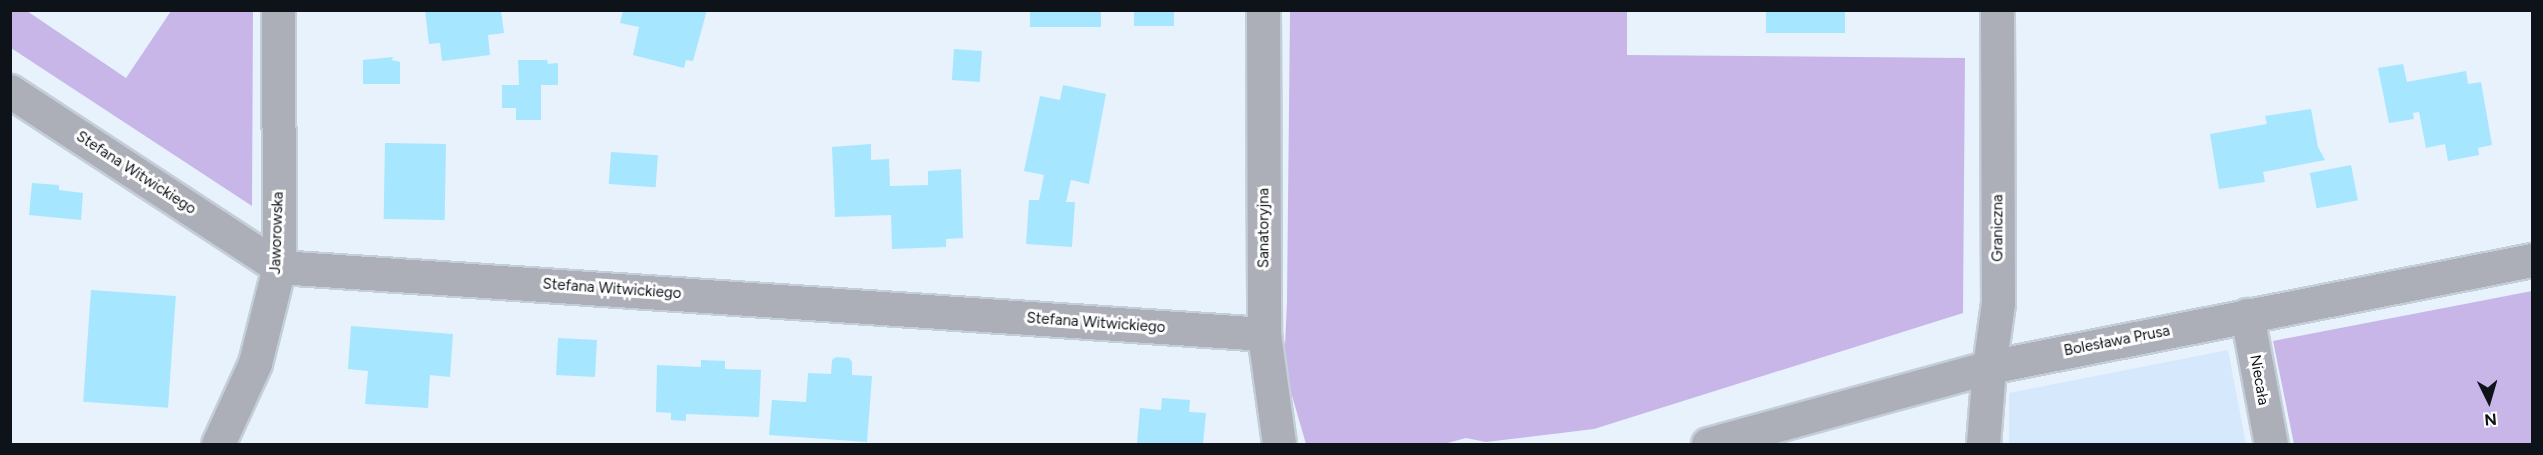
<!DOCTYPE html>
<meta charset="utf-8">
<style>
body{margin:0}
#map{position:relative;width:2543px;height:455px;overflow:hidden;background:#e7f2fd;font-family:Figtree,sans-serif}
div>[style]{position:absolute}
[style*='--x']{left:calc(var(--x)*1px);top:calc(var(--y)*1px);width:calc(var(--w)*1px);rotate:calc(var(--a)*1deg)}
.built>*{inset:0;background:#d6e8fb}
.forest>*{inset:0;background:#c8b6e8}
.building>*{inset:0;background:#a7e6ff;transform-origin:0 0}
.roads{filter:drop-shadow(2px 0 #c4ced9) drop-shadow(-2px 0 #c4ced9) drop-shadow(0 2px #c4ced9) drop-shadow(0 -2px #c4ced9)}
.minor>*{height:33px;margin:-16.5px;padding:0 16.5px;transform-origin:16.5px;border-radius:16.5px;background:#acaeb8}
span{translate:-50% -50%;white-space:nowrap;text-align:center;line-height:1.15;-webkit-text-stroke:6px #fefefe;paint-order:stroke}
.street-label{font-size:15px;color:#0e131a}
.frame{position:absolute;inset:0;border:12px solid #0e131a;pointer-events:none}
.north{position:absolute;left:2459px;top:371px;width:60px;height:60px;-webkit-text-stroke:4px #fefefe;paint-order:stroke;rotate:175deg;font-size:16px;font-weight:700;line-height:24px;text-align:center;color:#0e131a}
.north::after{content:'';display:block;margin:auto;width:21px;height:27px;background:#0e131a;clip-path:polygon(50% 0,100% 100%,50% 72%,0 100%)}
</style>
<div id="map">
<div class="built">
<div style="clip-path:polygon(2228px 350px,2246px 444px,2009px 444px,2009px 393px)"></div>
</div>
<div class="forest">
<div style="clip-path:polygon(10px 11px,27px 11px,126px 78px,171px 11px,253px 11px,252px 206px,11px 48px)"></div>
<div style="clip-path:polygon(1290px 11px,1627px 11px,1627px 55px,1965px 58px,1963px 313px,1594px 429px,1486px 442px,1466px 438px,1444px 444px,1306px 444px,1284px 368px,1287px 302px)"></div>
<div style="clip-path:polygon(2532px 291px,2532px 444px,2294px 444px,2273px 341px)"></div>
</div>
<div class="building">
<div style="clip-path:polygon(425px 10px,501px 10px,504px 33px,488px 35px,490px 55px,442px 61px,440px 43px,429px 44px)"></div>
<div style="clip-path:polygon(623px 10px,707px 10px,693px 61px,686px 60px,684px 68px,633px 55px,639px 27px,620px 23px)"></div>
<div style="left:1030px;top:10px;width:71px;height:17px"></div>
<div style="left:1134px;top:10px;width:40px;height:16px"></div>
<div style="left:1766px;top:10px;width:79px;height:23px"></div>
<div style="left:954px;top:49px;width:28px;height:31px;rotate:4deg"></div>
<div style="clip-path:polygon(393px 57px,392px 60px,400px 62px,400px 84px,363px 84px,363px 60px)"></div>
<div style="clip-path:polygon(518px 60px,547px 60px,548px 64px,558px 63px,558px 85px,541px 85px,541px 120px,516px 120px,516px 108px,502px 108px,502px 85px,519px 85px)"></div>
<div style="clip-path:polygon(2403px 64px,2407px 82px,2466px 71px,2468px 84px,2481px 82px,2492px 145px,2478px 148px,2479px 155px,2448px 161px,2445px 144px,2426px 148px,2419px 112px,2413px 113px,2414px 119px,2389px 123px,2378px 68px)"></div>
<div style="clip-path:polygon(1063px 85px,1106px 94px,1089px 184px,1071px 180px,1066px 202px,1075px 202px,1072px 247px,1026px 244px,1029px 200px,1039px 200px,1044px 175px,1024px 171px,1040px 96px,1060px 100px)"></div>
<div style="clip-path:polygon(2311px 109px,2318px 147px,2325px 160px,2263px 172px,2265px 182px,2219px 189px,2210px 134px,2267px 124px,2265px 116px)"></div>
<div style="left:385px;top:143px;width:61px;height:76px;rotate:1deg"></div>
<div style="clip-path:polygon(871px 144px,871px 160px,889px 159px,890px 186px,928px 185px,928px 171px,961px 169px,963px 238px,946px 239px,946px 247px,892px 249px,891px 215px,835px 217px,832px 147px)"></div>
<div style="left:611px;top:152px;width:47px;height:32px;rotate:4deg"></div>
<div style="left:2351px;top:165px;width:36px;height:42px;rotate:79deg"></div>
<div style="clip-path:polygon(32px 183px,59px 185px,59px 190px,83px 193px,81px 220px,29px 215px)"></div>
<div style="left:91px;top:290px;width:85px;height:112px;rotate:4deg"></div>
<div style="clip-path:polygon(351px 326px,453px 334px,450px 377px,430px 375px,428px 408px,365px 404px,368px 371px,348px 369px)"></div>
<div style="left:558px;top:338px;width:39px;height:37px;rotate:3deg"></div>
<div style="clip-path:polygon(836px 357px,849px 358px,852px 362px,852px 375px,872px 376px,867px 442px,769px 435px,772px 400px,806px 402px,808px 373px,831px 374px,832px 360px)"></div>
<div style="clip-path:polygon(701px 360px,725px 361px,725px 369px,761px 370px,759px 417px,686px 414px,686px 421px,671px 420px,671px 413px,656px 412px,657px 365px,701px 367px)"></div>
<div style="clip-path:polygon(1162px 398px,1190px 400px,1189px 412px,1206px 413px,1203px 444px,1137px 444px,1140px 408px,1161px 410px)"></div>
</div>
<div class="roads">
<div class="minor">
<div style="--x:1263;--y:10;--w:324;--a:89.8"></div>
<div style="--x:1264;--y:334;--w:111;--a:82.2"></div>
<div style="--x:10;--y:91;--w:321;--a:33.2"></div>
<div style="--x:279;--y:267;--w:987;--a:3.89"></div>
<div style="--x:2247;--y:315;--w:131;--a:79.5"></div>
<div style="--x:218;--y:444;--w:89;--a:-65.4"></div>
<div style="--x:255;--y:363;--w:99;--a:-76"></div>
<div style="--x:279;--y:267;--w:257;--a:-90.2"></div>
<div style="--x:1708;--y:444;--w:291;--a:-15.3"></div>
<div style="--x:1989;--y:367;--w:553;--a:-11.15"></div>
<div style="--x:1983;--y:444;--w:77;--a:-85.5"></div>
<div style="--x:1989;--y:367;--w:65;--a:-82"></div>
<div style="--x:1998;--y:303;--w:293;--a:-90.2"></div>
</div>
</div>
<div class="street-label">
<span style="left:136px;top:173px;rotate:33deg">Stefana Witwickiego</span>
<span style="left:1264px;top:228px;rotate:-90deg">Sanatoryjna</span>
<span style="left:1998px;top:228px;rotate:-90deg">Graniczna</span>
<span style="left:277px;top:233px;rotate:-88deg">Jaworowska</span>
<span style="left:612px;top:289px;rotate:4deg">Stefana Witwickiego</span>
<span style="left:1096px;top:323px;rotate:4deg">Stefana Witwickiego</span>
<span style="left:2117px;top:341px;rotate:-11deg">Bolesława Prusa</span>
<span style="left:2259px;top:380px;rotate:80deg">Niecała</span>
</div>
<div class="frame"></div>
<div class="north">N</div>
</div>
